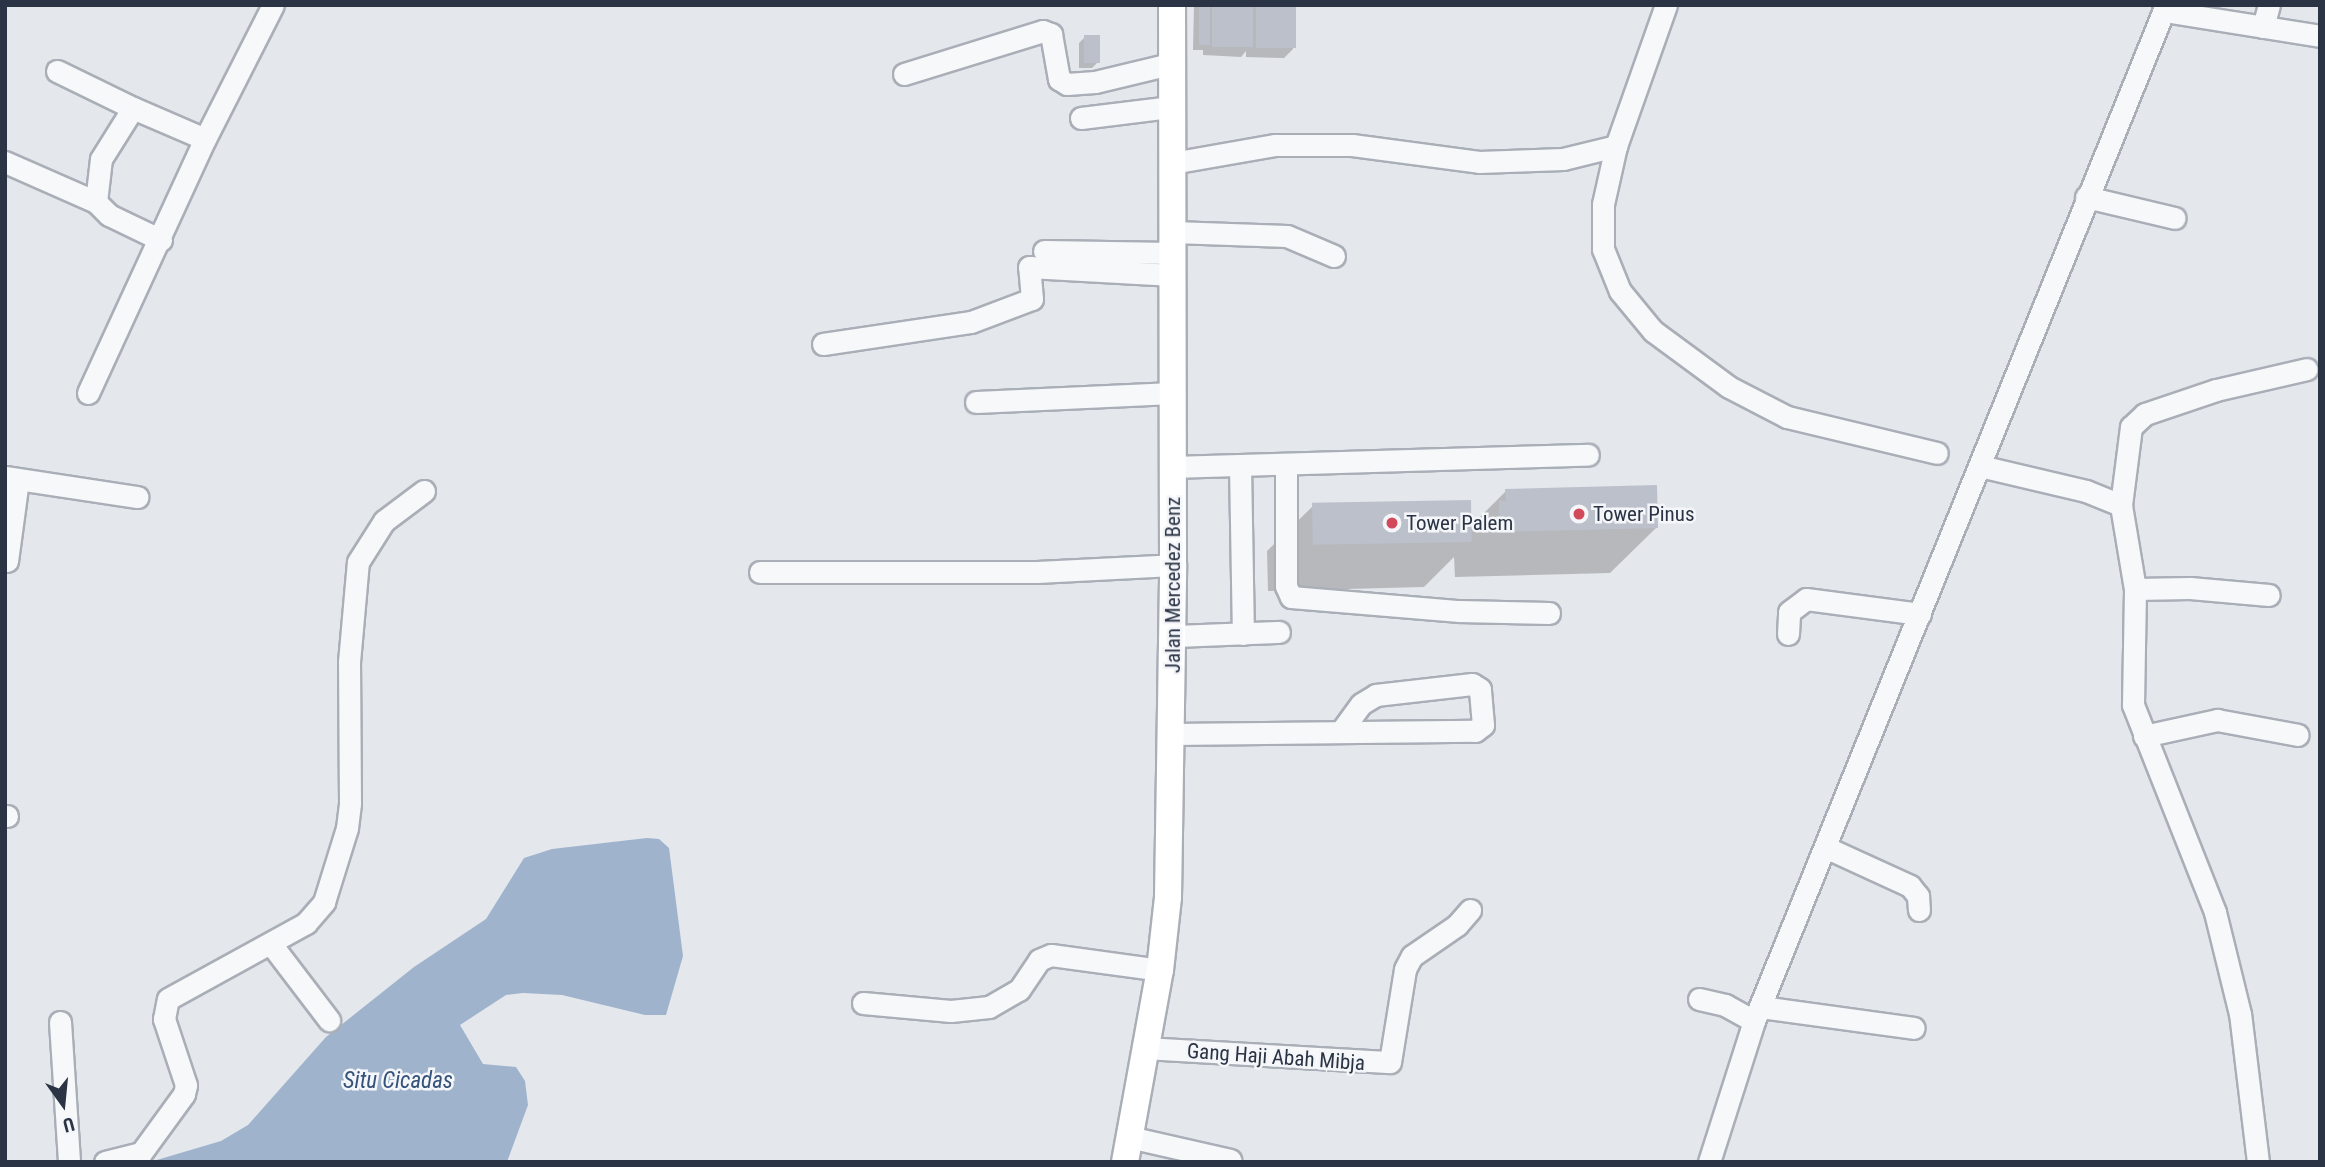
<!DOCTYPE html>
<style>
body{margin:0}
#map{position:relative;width:2325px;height:1167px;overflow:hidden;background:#e4e7ec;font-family:"Roboto Condensed",sans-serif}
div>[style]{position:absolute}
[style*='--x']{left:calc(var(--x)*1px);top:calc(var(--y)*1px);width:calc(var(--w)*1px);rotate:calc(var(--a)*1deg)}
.water>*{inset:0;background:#9fb4cc}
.shadow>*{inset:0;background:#0003}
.building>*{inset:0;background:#bbc0ca;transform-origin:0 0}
.roads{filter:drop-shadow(2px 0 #a9aeb7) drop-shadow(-2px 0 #a9aeb7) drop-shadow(0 2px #a9aeb7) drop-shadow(0 -2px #a9aeb7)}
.minor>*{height:21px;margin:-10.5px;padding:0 10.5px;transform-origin:10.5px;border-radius:10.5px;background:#f7f8fa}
.major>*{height:26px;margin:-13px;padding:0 13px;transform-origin:13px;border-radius:13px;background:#fff}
.dots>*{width:19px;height:19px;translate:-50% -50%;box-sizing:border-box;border:4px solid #f4f6f9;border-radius:50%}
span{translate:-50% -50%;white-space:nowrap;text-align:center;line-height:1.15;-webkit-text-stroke:5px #f4f6f9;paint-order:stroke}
.poi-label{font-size:21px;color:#2b3445}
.left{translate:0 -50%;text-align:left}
.street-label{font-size:21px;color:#2b3445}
.water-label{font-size:23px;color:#34527a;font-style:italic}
.frame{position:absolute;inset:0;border:7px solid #2b3445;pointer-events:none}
.north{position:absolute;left:28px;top:1069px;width:70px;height:70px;-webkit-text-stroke:5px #f4f6f9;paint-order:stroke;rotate:165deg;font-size:19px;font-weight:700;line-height:28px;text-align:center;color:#2b3445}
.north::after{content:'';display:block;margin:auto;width:24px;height:32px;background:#2b3445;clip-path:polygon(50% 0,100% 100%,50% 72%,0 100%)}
</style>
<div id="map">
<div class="water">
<div style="clip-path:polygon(647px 838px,659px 839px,669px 848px,683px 956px,666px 1015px,645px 1015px,562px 995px,523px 993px,506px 995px,460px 1025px,483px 1064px,516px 1067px,525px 1081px,528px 1105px,507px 1162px,150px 1162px,221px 1141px,248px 1125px,326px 1037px,414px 967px,486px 919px,524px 858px,552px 849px)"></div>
</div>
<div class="shadow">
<div style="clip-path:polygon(1194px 5px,1294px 5px,1293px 49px,1284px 58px,1246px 57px,1246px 51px,1241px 57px,1203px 55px,1203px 50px,1193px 50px)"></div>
<div style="clip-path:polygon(1085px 37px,1098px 62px,1092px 68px,1079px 68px,1079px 43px)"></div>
<div style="clip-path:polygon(1506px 491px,1656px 528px,1610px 573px,1455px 577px,1454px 557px,1424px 587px,1268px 591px,1267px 551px,1313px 506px,1470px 527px)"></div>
</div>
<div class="building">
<div style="left:1199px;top:5px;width:11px;height:40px"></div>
<div style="left:1212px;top:5px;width:41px;height:42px"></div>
<div style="left:1256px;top:5px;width:40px;height:43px"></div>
<div style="left:1084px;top:35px;width:16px;height:28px"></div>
<div style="clip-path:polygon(1657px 485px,1658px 528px,1500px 532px,1499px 500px,1506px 501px,1505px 489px)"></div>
<div style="left:1471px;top:500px;width:42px;height:159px;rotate:89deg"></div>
</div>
<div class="roads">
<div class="minor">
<div style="--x:2164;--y:11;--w:158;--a:9.1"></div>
<div style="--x:2263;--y:27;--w:23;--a:-75"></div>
<div style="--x:57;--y:71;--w:85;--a:26"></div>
<div style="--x:904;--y:74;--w:145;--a:-17.2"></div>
<div style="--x:1043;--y:31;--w:9;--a:21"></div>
<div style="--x:1051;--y:34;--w:46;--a:79.9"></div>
<div style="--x:1059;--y:79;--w:9;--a:32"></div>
<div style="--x:1067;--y:84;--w:28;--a:-4"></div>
<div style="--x:1095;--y:82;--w:77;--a:-13.5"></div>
<div style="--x:1081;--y:118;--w:91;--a:-7"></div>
<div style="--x:1616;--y:146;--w:59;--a:102.6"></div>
<div style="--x:1603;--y:204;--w:45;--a:90"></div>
<div style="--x:1603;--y:249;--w:45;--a:68"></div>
<div style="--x:1620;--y:291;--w:52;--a:50.5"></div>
<div style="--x:1653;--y:331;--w:94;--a:36.4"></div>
<div style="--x:1729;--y:387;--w:65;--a:27.3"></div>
<div style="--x:1787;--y:417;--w:154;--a:13.5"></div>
<div style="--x:5;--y:162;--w:99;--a:23.7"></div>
<div style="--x:1172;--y:163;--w:105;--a:-9.9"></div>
<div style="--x:1275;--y:145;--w:77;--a:0"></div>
<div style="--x:1352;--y:145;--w:128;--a:7.6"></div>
<div style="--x:1479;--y:162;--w:84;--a:-2"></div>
<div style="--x:1563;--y:159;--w:55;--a:-13.8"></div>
<div style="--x:1616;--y:146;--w:150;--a:-70.5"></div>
<div style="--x:2086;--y:197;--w:91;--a:13.3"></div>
<div style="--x:1173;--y:232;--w:114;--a:2"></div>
<div style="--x:1287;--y:236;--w:51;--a:23.1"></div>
<div style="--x:161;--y:240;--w:58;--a:-154.3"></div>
<div style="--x:109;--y:215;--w:18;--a:-135"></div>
<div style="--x:96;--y:202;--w:43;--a:-83.4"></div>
<div style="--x:101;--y:159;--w:60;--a:-57.9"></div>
<div style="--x:133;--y:108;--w:78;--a:23.3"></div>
<div style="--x:1044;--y:251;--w:130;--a:0.9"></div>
<div style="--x:823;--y:344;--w:150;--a:-8.5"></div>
<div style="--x:971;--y:322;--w:65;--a:-20.7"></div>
<div style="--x:1032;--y:299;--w:32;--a:-95"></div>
<div style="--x:1029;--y:267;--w:144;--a:3.2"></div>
<div style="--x:88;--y:393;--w:280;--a:-65.3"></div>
<div style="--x:205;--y:139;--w:150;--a:-63.1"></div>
<div style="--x:976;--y:402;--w:197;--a:-2.6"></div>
<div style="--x:1286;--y:464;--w:122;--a:90"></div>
<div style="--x:1286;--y:586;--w:12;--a:66"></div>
<div style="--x:1291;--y:597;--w:169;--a:4.8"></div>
<div style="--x:1459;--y:611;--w:90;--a:1.3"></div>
<div style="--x:1240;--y:465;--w:169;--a:89"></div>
<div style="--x:1980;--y:466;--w:109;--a:13.3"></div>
<div style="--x:2086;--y:491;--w:38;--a:22"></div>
<div style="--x:1173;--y:467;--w:415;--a:-1.7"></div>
<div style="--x:5;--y:477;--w:134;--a:8.6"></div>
<div style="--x:7;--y:561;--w:82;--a:-82.3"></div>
<div style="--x:760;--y:572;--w:277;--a:0"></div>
<div style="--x:1037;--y:572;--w:136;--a:-2.9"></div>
<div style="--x:2135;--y:589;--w:55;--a:-1"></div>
<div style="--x:2190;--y:588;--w:79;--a:5.1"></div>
<div style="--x:1788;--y:634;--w:22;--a:-87"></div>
<div style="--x:1789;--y:612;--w:21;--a:-37"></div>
<div style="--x:1806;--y:599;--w:115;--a:7.5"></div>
<div style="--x:1173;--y:636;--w:106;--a:-2.2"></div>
<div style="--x:1171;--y:734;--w:304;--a:-0.6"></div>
<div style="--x:1475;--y:731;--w:10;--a:-37"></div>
<div style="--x:1483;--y:725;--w:36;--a:-95"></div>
<div style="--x:1480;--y:689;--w:9;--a:-148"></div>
<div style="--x:1472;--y:684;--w:97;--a:173.5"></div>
<div style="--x:1376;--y:695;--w:17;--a:149"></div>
<div style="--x:1361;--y:704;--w:34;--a:126"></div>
<div style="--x:2144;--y:736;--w:75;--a:-12.4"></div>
<div style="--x:2217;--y:720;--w:82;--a:10.5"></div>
<div style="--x:5;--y:816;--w:2;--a:0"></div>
<div style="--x:1825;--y:847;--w:94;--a:24.6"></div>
<div style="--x:1910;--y:886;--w:13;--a:51"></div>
<div style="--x:1918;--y:896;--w:14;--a:86"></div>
<div style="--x:271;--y:944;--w:96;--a:52.7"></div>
<div style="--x:1699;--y:999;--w:27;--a:13"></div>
<div style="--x:1725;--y:1005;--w:33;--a:29"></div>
<div style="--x:863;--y:1003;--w:88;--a:5.2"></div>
<div style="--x:951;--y:1011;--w:38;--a:-6"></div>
<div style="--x:989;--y:1007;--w:34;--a:-30"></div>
<div style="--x:1019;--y:990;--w:36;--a:-56"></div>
<div style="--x:1039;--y:960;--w:13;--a:-23"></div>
<div style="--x:1051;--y:955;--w:110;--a:7.8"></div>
<div style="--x:1761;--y:1007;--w:154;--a:7.8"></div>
<div style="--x:60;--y:1022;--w:140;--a:86.3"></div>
<div style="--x:1146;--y:1048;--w:244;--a:3.3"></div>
<div style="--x:1390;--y:1062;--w:94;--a:-80.8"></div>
<div style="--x:1405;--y:969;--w:15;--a:-62"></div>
<div style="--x:1412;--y:956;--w:55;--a:-34.6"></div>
<div style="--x:1457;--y:925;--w:20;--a:-49"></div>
<div style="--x:1129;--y:1137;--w:104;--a:12.8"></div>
<div style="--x:105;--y:1162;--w:37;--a:-14"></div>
<div style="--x:141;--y:1153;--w:73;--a:-53.9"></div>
<div style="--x:184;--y:1094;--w:9;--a:-77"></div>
<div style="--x:186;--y:1085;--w:70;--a:-108.4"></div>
<div style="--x:164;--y:1019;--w:20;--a:-79"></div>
<div style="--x:168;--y:999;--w:158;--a:-28.8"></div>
<div style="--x:306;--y:923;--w:28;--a:-49"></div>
<div style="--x:324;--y:902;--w:77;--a:-72.7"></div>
<div style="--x:347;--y:828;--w:25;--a:-83"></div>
<div style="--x:350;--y:803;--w:141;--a:-90.4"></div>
<div style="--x:349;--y:662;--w:100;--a:-84.9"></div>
<div style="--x:358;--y:562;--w:49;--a:-57.6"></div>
<div style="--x:384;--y:521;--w:50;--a:-36.9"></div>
<div style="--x:1709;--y:1162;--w:148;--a:-72.3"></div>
<div style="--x:1754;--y:1021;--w:1096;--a:-67.93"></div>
<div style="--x:2258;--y:1162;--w:149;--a:-96.9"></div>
<div style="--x:2240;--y:1014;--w:105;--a:-103.8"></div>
<div style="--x:2215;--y:912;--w:223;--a:-111.6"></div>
<div style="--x:2133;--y:705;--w:116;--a:-89"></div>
<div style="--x:2135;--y:589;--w:85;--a:-99.5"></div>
<div style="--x:2121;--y:505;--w:79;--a:-82.7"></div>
<div style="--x:2131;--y:427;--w:19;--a:-43"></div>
<div style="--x:2145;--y:414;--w:75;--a:-18.7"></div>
<div style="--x:2216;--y:390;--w:93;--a:-13"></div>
</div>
<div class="major">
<div style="--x:1125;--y:1162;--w:195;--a:-79.7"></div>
<div style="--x:1160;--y:970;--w:73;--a:-83.7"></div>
<div style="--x:1168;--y:897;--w:332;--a:-89.1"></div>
<div style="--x:1173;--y:565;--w:560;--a:-90.1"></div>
</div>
</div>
<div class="dots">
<div style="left:1579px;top:514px;background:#d1495b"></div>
<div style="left:1392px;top:523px;background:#d1495b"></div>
</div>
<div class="poi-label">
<span class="left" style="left:1593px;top:514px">Tower Pinus</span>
<span class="left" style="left:1406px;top:523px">Tower Palem</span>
</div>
<div class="street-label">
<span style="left:1173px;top:585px;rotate:-90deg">Jalan Mercedez Benz</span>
<span style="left:1276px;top:1057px;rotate:4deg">Gang Haji Abah Mibja</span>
</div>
<div class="water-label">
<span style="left:398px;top:1081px">Situ Cicadas</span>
</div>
<div class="frame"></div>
<div class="north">U</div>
</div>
